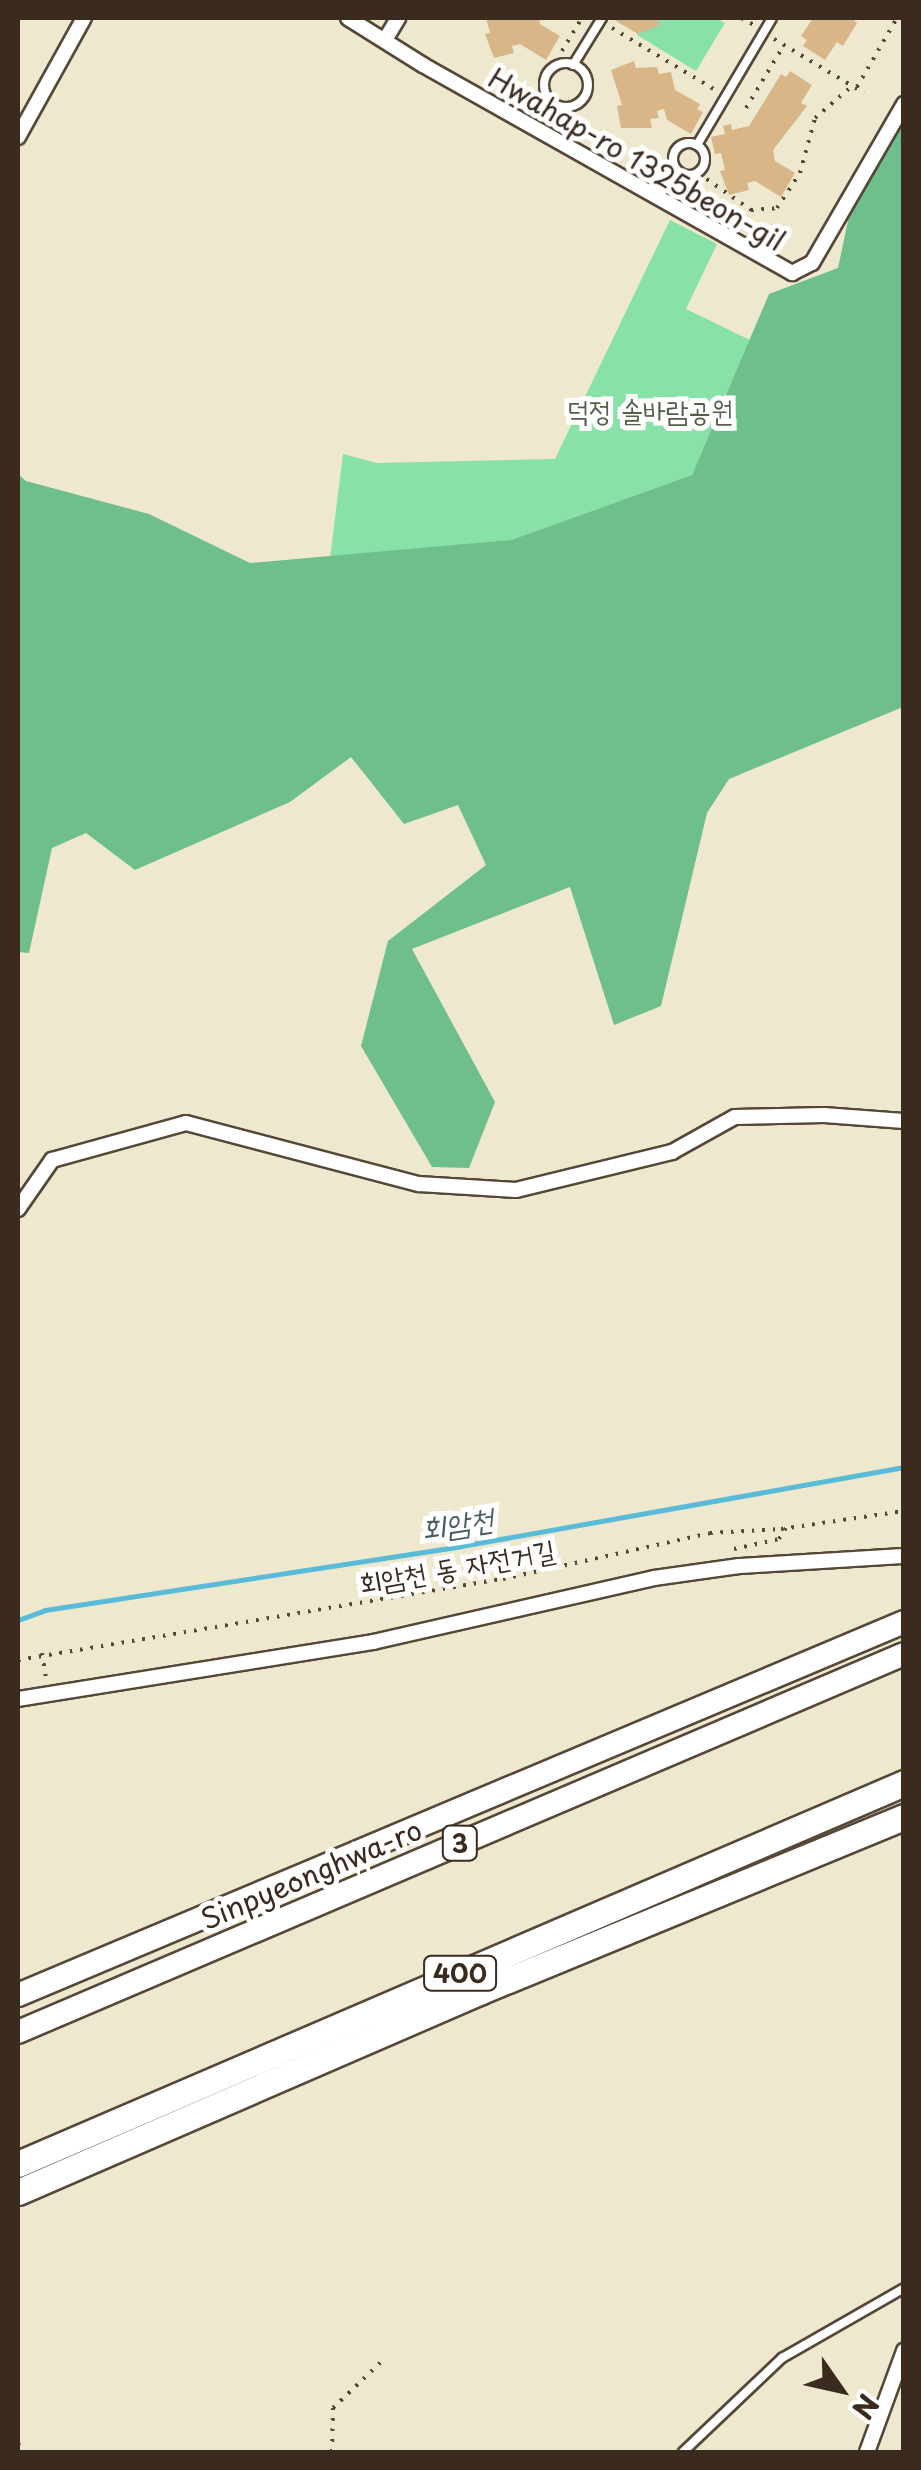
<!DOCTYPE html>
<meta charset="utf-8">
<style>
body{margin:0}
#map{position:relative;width:921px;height:2470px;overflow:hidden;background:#eee9ce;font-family:"Playpen Sans","Poor Story",sans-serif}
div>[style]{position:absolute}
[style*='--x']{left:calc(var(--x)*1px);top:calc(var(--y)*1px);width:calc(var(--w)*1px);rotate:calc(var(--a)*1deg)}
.green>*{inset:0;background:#88e1a7}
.forest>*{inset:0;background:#6ebf8c}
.stream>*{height:5px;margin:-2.5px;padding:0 2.5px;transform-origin:2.5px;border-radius:2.5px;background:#5abbd8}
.building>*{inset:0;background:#d9b688}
.path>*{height:4px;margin-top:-2px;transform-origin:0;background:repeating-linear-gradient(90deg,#564738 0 2.5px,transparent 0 10.5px)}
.roads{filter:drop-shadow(2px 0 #564738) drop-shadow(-2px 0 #564738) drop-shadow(0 2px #564738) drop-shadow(0 -2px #564738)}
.service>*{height:8px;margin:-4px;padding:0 4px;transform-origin:4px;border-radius:4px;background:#fff}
.service>.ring{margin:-4px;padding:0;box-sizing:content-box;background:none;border:8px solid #fff;border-radius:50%}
.minor>*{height:14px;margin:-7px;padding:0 7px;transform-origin:7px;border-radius:7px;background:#fff}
.trunk>*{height:22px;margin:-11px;padding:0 11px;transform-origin:11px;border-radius:11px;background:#fff}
.motorway>*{height:25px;margin:-12.5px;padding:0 12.5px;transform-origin:12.5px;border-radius:12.5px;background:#fff}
span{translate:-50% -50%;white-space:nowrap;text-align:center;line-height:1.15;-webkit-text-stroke:10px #fff;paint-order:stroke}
.shield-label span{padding:2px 8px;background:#fff;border:2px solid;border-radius:8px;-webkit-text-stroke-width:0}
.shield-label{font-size:25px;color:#3b2a1e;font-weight:700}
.street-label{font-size:28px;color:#3b2a1e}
.park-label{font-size:28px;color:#526147}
.water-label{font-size:30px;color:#465d5f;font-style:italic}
.frame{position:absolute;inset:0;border:20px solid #3b2a1e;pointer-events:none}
.north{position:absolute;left:791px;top:2340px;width:100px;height:100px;-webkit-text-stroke:8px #fff;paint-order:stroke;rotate:124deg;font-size:28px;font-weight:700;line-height:40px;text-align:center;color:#3b2a1e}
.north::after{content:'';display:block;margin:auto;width:35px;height:45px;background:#3b2a1e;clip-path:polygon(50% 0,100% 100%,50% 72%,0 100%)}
</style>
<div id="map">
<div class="green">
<div style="clip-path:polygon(648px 18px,716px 18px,725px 23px,696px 71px,637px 35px)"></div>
<div style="clip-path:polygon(670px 220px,717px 244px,686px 309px,750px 340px,692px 475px,511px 540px,330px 558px,343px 454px,377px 463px,555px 459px)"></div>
</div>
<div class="forest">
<div style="clip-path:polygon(903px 117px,903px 707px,729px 779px,707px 813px,661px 1006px,614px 1025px,570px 887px,412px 949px,495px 1102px,469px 1168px,432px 1167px,361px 1046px,388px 941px,486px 865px,458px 805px,404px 824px,351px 757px,290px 802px,135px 870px,86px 833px,52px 848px,29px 953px,18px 952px,18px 474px,26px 481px,149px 514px,250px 563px,511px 540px,692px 475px,769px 294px,838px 268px,849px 216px)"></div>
</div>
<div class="stream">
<div style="--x:18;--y:1620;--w:29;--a:-20"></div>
<div style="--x:45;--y:1610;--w:421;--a:-8.7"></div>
<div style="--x:461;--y:1546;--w:450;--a:-10.1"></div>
</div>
<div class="building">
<div style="clip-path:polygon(486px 18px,539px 18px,540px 24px,560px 36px,546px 60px,520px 44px,512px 46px,514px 53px,494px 58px,485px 34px,490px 33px)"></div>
<div style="clip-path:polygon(611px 18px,657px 18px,660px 25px,638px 34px)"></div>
<div style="clip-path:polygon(813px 18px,852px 18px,857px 23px,843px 46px,837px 42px,825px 60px,803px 46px,807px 40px,801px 36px)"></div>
<div style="clip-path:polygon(634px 61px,636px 68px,657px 67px,659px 74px,671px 72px,675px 90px,700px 104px,697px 109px,703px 112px,691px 134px,667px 120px,664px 109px,657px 111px,659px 118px,650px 119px,652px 128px,621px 128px,617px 106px,622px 105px,611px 70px)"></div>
<div style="clip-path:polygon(790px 71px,812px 85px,801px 103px,807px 106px,773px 150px,775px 161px,795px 173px,781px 197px,755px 181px,747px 183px,749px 190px,729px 195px,720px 171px,725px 170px,721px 153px,715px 154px,711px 137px,725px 134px,723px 126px,731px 124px,732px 130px,749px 126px,781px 74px,786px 77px)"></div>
</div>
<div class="path">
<div style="--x:741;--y:18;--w:15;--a:28"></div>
<div style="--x:612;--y:28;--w:120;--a:31"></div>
<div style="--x:774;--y:39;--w:105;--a:31"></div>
<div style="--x:562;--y:51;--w:39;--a:-59"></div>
<div style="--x:857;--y:87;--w:80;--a:-59.9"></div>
<div style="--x:746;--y:108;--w:74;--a:-58.9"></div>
<div style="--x:698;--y:173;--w:65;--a:34.9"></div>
<div style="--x:751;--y:210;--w:26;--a:-4"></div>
<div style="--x:777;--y:208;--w:42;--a:-56.7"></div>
<div style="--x:800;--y:173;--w:57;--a:-74.7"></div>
<div style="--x:815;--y:118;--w:49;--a:-40.9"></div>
<div style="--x:734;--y:1549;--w:46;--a:-12.5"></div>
<div style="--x:779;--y:1539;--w:13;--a:-58"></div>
<div style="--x:42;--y:1653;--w:25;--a:81"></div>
<div style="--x:18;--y:1660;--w:492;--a:-9.5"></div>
<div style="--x:503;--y:1579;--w:212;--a:-12.5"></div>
<div style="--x:710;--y:1533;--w:71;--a:-3.2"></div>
<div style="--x:781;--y:1529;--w:124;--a:-8.3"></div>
<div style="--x:18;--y:2443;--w:10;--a:66"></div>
<div style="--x:332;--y:2452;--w:44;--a:-88.7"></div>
<div style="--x:333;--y:2408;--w:69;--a:-43.8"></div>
</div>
<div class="roads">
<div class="service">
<div class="ring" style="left:544px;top:63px;width:36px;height:36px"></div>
<div style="--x:573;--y:65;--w:55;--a:-58.3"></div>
<div class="ring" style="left:673px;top:143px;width:24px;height:24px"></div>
<div style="--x:697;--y:145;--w:147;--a:-59.4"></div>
<div style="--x:683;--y:2452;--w:137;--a:-43.5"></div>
<div style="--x:782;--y:2358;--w:141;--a:-29.8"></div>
</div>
<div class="minor">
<div style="--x:348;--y:18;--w:89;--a:32.1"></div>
<div style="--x:423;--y:65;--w:424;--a:29.4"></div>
<div style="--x:792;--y:273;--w:22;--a:-27"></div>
<div style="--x:812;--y:263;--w:184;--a:-59.9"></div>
<div style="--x:385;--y:40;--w:26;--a:-59"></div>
<div style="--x:18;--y:137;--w:136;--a:-61"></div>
<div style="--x:18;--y:1209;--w:60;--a:-55.2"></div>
<div style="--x:52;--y:1160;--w:139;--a:-15.4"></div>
<div style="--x:186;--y:1123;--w:241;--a:14.7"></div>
<div style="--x:419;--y:1184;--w:97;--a:3.5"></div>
<div style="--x:516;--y:1190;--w:161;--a:-13.7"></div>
<div style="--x:672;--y:1152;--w:72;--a:-29.1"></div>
<div style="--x:735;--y:1117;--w:89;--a:-1.3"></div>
<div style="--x:824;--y:1115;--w:80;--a:4.3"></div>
<div style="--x:18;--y:1699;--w:360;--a:-9.1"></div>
<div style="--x:373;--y:1642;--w:288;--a:-12.8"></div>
<div style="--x:654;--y:1578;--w:86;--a:-8"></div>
<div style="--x:739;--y:1566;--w:165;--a:-3.5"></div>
<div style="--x:867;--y:2452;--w:108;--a:-69.9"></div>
</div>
<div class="trunk">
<div style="--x:18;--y:1995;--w:961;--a:-22.83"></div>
<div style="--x:18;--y:2032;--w:963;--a:-23.1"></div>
</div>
<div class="motorway">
<div style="--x:18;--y:2164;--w:964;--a:-23.27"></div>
<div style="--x:18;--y:2192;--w:503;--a:-23.45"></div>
<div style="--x:479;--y:1992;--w:460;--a:-22.4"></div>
</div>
</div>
<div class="shield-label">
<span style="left:460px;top:1843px">3</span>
<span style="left:460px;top:1973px">400</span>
</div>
<div class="street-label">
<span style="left:637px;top:159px;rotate:30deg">Hwahap-ro 1325beon-gil</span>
<span style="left:457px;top:1566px;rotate:-10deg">회암천 동 자전거길</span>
<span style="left:311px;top:1874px;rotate:-23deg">Sinpyeonghwa-ro</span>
</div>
<div class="park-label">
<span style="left:650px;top:410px">덕정 솔바람공원</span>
</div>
<div class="water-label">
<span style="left:457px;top:1523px;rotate:-9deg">회암천</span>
</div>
<div class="frame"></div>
<div class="north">N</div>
</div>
